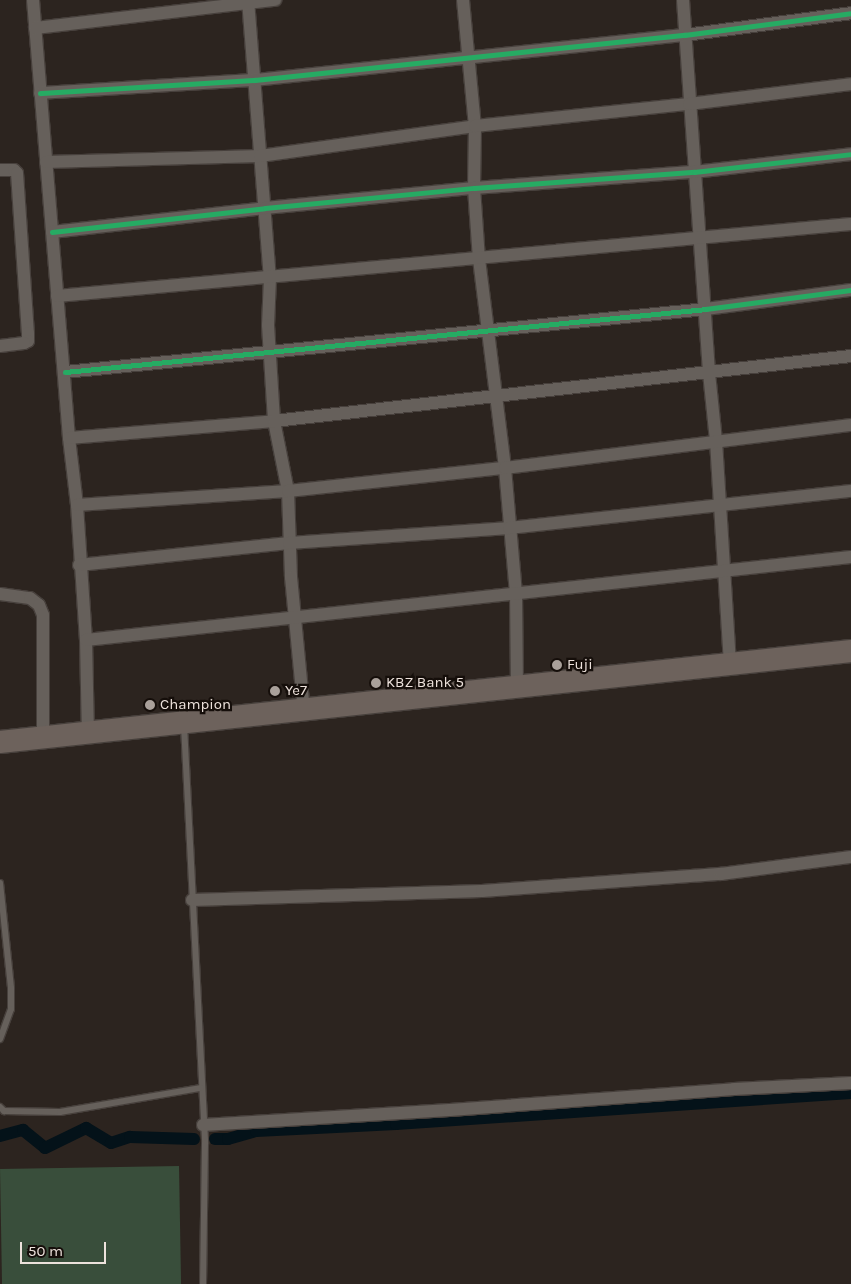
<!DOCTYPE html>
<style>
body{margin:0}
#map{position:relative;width:851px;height:1284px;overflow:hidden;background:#2c241f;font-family:Karla,sans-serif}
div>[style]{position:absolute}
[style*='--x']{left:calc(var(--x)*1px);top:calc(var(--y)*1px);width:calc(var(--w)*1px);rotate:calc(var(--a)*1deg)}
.green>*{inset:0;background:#394e3b;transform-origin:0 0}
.canal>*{height:12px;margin:-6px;padding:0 6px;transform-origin:6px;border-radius:6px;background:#041219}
.roads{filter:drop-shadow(1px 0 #47403c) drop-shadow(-1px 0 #47403c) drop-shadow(0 1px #47403c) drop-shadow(0 -1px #47403c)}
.lane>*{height:6px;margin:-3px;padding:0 3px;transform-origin:3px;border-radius:3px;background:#66605b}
.street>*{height:12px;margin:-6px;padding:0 6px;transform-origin:6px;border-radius:6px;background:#66605b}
.highway>*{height:22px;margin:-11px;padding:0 11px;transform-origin:11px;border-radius:11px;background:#6d625c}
.cycleway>*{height:5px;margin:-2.5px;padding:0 2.5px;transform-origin:2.5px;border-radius:2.5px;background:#26ab63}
.dots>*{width:14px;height:14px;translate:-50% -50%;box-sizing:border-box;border:2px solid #150e0a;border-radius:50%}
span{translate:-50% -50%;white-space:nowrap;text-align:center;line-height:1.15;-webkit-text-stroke:4.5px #150e0a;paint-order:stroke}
.poi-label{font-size:15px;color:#ede2dc}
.left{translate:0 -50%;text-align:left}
.scale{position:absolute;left:20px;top:1242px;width:86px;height:22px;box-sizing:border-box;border:2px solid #ede2dc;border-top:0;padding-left:6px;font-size:15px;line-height:18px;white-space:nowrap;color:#ede2dc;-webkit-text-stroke:4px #150e0a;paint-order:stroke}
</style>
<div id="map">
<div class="green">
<div style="left:179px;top:1166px;width:118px;height:179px;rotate:89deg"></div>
</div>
<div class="canal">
<div style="--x:0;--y:1136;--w:24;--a:-15"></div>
<div style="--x:23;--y:1130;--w:28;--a:39"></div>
<div style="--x:45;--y:1148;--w:46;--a:-26"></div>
<div style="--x:86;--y:1128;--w:29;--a:31"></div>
<div style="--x:111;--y:1143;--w:20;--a:-18"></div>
<div style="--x:130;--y:1137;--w:64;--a:1.8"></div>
<div style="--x:215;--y:1139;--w:13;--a:0"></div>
<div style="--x:228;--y:1139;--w:29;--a:-16"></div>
<div style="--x:256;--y:1131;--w:140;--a:-2.9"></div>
<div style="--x:396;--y:1124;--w:456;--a:-3.9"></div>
</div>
<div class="roads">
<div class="lane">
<div style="--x:184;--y:725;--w:419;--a:87.1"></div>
<div style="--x:205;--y:1143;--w:141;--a:90.8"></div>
<div style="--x:0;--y:883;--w:106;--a:84"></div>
<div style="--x:11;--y:988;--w:21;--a:90"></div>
<div style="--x:11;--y:1009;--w:32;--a:110"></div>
<div style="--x:0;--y:1107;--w:6;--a:45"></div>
<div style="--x:4;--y:1111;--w:56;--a:1"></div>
<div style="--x:60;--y:1112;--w:143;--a:-9.7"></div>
</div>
<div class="street">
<div style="--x:33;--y:0;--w:439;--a:85.3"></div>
<div style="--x:69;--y:438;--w:67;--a:83.2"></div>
<div style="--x:77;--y:505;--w:135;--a:86.2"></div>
<div style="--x:86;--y:640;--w:93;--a:88.8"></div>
<div style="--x:248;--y:0;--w:279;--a:85.5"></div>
<div style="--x:270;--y:278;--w:47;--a:92.4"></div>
<div style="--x:268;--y:325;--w:96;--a:86.4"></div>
<div style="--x:274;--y:421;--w:71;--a:78.7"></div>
<div style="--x:288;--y:491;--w:86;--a:88"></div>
<div style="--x:291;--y:577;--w:135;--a:84.5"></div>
<div style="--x:463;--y:0;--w:127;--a:84.6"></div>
<div style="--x:475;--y:126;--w:62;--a:90.9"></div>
<div style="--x:474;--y:188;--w:71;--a:86"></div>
<div style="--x:479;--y:259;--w:211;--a:82.9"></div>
<div style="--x:505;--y:468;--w:125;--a:85"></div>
<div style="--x:516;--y:593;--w:94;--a:89.4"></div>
<div style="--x:683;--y:0;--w:374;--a:86"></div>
<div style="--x:709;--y:373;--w:68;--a:84.1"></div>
<div style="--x:716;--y:441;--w:221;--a:86.4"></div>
<div style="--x:35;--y:28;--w:242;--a:-6.7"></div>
<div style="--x:40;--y:93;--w:215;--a:-3.5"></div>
<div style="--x:255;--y:80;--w:432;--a:-6"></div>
<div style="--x:685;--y:35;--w:167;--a:-7.5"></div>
<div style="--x:46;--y:162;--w:214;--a:-1.6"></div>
<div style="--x:260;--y:156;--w:217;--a:-7.9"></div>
<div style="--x:475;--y:126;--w:215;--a:-5.9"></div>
<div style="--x:689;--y:104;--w:163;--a:-7"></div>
<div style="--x:0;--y:170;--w:14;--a:0"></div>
<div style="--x:14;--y:170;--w:4;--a:45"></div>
<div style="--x:17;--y:173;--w:160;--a:86.1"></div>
<div style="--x:28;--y:333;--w:8;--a:90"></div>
<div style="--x:28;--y:341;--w:4;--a:153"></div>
<div style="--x:24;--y:343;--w:24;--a:173"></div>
<div style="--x:52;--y:232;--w:214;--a:-6.4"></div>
<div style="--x:265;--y:208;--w:210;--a:-5.5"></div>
<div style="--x:474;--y:188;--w:221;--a:-4.2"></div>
<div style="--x:694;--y:172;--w:158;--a:-6.5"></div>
<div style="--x:57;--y:296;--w:797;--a:-5.18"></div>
<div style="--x:65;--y:372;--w:644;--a:-5.61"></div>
<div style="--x:706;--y:309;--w:146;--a:-7.5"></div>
<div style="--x:69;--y:438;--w:206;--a:-4.7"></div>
<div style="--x:274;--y:421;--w:581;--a:-6.43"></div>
<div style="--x:77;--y:505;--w:211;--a:-3.8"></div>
<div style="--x:288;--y:491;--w:218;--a:-6.1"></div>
<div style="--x:505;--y:468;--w:349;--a:-7.1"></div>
<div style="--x:79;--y:565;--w:211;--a:-6"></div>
<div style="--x:289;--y:543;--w:221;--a:-3.9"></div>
<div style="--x:509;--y:528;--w:344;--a:-6.2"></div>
<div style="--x:0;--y:594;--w:30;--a:8"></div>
<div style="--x:30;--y:598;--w:11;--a:38"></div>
<div style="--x:39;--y:605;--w:11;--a:68"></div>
<div style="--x:43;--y:615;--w:123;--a:90"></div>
<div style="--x:86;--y:640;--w:769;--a:-6.19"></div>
<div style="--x:192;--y:900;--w:290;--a:-1.8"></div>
<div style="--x:482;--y:891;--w:240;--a:-4.1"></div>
<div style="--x:721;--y:874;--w:131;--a:-7.5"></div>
<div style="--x:203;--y:1125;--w:247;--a:-3.5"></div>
<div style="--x:450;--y:1110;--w:285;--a:-4.2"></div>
<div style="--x:734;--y:1089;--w:117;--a:-2.9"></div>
</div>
<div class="highway">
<div style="--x:0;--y:742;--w:856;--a:-6.1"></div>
</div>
</div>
<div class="cycleway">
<div style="--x:40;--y:93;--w:215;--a:-3.5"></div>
<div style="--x:255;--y:80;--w:432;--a:-6"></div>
<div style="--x:685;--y:35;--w:167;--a:-7.5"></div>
<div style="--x:52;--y:232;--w:214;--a:-6.4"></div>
<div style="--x:265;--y:208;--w:210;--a:-5.5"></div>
<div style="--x:474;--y:188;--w:221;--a:-4.2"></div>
<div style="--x:694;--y:172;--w:158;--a:-6.5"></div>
<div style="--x:65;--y:372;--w:644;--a:-5.61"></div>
<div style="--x:706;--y:309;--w:146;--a:-7.5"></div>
</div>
<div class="dots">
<div style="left:557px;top:665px;background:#a9a09a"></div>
<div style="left:376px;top:683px;background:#a9a09a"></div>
<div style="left:275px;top:691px;background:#a9a09a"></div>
<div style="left:150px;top:705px;background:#a9a09a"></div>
</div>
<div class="poi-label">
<span class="left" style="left:567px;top:665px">Fuji</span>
<span class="left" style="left:386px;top:683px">KBZ Bank 5</span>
<span class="left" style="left:285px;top:691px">Ye7</span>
<span class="left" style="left:160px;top:705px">Champion</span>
</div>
<div class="scale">50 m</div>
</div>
